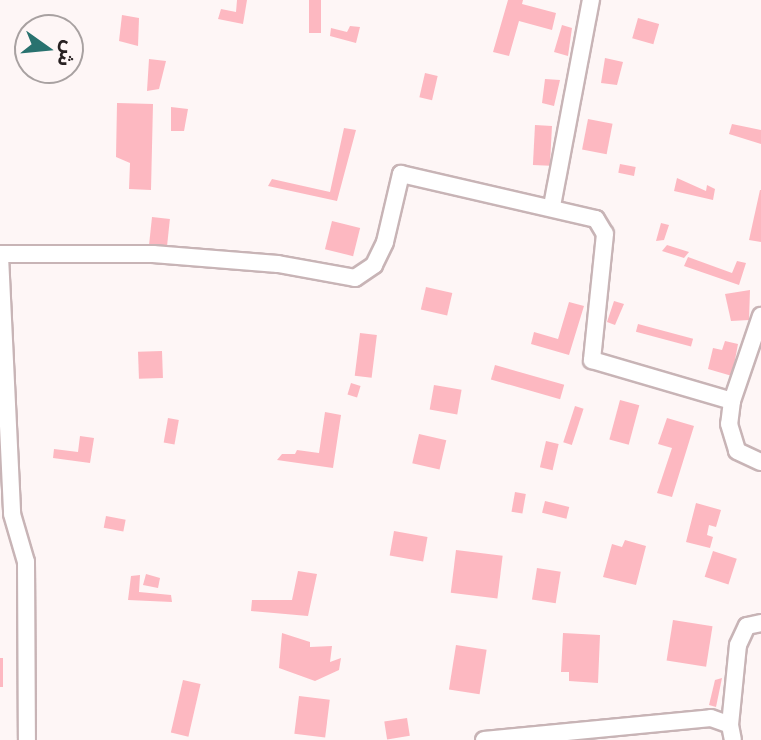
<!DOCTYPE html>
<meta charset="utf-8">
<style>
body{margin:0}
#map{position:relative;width:761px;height:740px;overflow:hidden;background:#fef6f6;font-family:"Exo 2","Noto Sans Arabic",sans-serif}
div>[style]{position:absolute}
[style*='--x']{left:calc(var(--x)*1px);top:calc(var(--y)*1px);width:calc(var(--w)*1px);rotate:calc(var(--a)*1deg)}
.building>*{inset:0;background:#fdb8c1;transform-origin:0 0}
.roads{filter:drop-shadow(2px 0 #c8b4b6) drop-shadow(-2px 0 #c8b4b6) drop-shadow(0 2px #c8b4b6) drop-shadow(0 -2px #c8b4b6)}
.street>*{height:16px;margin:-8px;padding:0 8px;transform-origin:8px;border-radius:8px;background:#fff}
span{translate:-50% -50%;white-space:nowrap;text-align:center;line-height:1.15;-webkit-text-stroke:5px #fef6f6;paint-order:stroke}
.north{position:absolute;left:14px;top:14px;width:70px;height:70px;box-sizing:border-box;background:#fef6f6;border:2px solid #a8a1a1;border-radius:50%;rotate:105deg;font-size:19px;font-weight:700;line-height:28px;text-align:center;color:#282122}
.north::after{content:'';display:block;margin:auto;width:24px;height:32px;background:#29726f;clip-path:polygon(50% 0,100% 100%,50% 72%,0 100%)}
</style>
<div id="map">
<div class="building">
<div style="clip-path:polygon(237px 0,247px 0,243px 24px,218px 19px,221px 9px,236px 12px)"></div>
<div style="left:309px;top:0;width:12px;height:33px"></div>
<div style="clip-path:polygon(508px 0,523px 0,522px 4px,556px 13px,552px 30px,519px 21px,509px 56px,493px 52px)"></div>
<div style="clip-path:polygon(122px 15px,139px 18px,138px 46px,119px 41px)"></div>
<div style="left:638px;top:18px;width:22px;height:21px;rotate:16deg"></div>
<div style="clip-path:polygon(562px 25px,572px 28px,568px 56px,554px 52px)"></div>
<div style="clip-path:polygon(350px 26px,360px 27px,356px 43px,330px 36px,331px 28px,347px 32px)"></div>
<div style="clip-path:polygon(605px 58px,623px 62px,617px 85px,601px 83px)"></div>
<div style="clip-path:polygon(149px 59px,166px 61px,159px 89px,147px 91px)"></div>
<div style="left:425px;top:73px;width:13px;height:25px;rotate:13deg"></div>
<div style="clip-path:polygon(545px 79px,560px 80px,554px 106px,542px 103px)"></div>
<div style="clip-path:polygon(117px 103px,153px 104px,151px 190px,129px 189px,130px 163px,116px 157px)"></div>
<div style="clip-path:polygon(171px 107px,188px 109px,184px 131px,171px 131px)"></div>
<div style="left:588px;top:119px;width:25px;height:31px;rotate:11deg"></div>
<div style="clip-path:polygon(732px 124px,761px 130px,761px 144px,729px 134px)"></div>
<div style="left:535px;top:125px;width:17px;height:40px;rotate:3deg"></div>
<div style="clip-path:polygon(344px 128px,356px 130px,337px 201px,268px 186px,272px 179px,330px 192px)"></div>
<div style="left:620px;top:164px;width:16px;height:9px;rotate:11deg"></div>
<div style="clip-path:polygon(677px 178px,706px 191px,707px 185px,715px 189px,713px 200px,674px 191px)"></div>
<div style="clip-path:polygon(760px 190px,761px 190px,761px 242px,749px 240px)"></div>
<div style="left:152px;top:217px;width:18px;height:31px;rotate:6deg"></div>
<div style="left:332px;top:221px;width:29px;height:29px;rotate:14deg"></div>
<div style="clip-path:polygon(661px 223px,669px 225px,664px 240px,656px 241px)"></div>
<div style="clip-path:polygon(667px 245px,689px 252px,684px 258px,662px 251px)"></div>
<div style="clip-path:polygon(688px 257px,732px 273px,737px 261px,746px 263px,739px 285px,684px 266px)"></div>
<div style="left:426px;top:287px;width:27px;height:23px;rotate:13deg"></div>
<div style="clip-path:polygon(750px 290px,749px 320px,731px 321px,725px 294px)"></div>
<div style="clip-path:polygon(614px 301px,624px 304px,615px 325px,607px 322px)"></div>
<div style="clip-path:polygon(569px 302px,584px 306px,569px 355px,531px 344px,534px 332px,558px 339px)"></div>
<div style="left:638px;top:324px;width:57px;height:8px;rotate:15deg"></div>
<div style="left:360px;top:333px;width:17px;height:43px;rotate:7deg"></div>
<div style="clip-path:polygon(725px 341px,738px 344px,732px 376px,708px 369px,713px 348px,722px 350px)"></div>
<div style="left:162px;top:351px;width:27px;height:24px;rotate:88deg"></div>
<div style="left:495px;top:365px;width:72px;height:15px;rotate:16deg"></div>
<div style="left:351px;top:383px;width:10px;height:12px;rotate:17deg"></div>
<div style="left:434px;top:385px;width:28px;height:25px;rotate:10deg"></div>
<div style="left:620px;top:400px;width:20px;height:41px;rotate:15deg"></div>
<div style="left:575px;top:406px;width:9px;height:38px;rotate:18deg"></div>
<div style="clip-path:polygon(325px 412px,341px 415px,333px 468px,277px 460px,282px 454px,295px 454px,297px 450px,319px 453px)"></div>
<div style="left:168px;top:418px;width:11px;height:25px;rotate:10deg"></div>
<div style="clip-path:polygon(667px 418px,694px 426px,672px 497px,657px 493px,672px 448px,658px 444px)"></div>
<div style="left:419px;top:434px;width:28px;height:30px;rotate:13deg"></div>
<div style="clip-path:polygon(80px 436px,94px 438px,90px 463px,53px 458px,54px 449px,78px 452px)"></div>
<div style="left:546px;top:441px;width:13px;height:27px;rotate:13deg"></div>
<div style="left:515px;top:492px;width:11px;height:20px;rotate:10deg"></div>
<div style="left:545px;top:501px;width:25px;height:12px;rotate:14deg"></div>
<div style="clip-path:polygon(696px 503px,721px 510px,716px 527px,709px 525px,707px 535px,713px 537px,710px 548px,686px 542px)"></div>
<div style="left:106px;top:516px;width:20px;height:12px;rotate:11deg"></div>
<div style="left:394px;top:531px;width:34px;height:25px;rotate:10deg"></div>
<div style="clip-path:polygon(625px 540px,646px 546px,636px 585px,603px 577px,612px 544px,622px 547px)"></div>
<div style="left:456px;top:550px;width:47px;height:43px;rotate:7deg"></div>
<div style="left:713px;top:551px;width:25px;height:27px;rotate:18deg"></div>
<div style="left:537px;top:568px;width:24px;height:32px;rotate:9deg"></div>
<div style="clip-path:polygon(298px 571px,317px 574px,308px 616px,251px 611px,252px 600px,292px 600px)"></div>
<div style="clip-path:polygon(146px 574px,160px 578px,158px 588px,143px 585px)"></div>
<div style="clip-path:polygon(140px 575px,139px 592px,171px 595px,172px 602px,128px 600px,131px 576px)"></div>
<div style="left:673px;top:620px;width:40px;height:41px;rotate:9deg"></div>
<div style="clip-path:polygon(282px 633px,310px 642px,310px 647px,332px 646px,330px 662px,341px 658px,339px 670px,315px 681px,279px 668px)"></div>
<div style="clip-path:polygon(563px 633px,600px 635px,598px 683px,569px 681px,569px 672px,561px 672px)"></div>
<div style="left:456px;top:645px;width:31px;height:45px;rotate:9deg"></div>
<div style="left:0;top:658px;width:3px;height:29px"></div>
<div style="clip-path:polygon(722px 678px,716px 707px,709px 705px,715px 680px)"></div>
<div style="left:183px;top:680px;width:18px;height:54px;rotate:13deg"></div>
<div style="left:299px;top:696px;width:31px;height:38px;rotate:7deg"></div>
<div style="left:407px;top:718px;width:18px;height:23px;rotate:81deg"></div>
</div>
<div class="roads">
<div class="street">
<div style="--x:552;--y:206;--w:210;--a:-79.3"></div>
<div style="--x:0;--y:254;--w:153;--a:0"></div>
<div style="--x:153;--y:254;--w:125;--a:4.6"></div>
<div style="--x:278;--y:264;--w:78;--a:10.3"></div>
<div style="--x:355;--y:278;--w:23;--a:-34"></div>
<div style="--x:374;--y:265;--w:25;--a:-64"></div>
<div style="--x:385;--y:242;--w:70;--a:-76.8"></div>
<div style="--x:401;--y:174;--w:200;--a:13"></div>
<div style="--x:596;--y:219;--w:17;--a:59"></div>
<div style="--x:605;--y:234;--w:127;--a:95.9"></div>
<div style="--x:592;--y:360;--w:146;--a:16.3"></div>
<div style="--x:732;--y:401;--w:90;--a:-71.2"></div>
<div style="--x:0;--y:256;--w:258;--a:87.3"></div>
<div style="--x:12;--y:514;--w:50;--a:73.7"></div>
<div style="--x:26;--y:562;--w:178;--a:89.7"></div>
<div style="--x:732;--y:401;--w:23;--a:97"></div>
<div style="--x:729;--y:424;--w:28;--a:73"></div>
<div style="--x:737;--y:451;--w:26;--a:25"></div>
<div style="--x:730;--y:725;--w:80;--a:-84.3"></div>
<div style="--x:738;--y:645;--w:21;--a:-65"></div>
<div style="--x:747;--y:626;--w:14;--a:-12"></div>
<div style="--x:484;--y:740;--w:228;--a:-5.5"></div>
<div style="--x:711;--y:718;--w:20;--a:20"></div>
<div style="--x:730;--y:725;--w:15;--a:79"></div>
</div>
</div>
<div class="north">ش</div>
</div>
